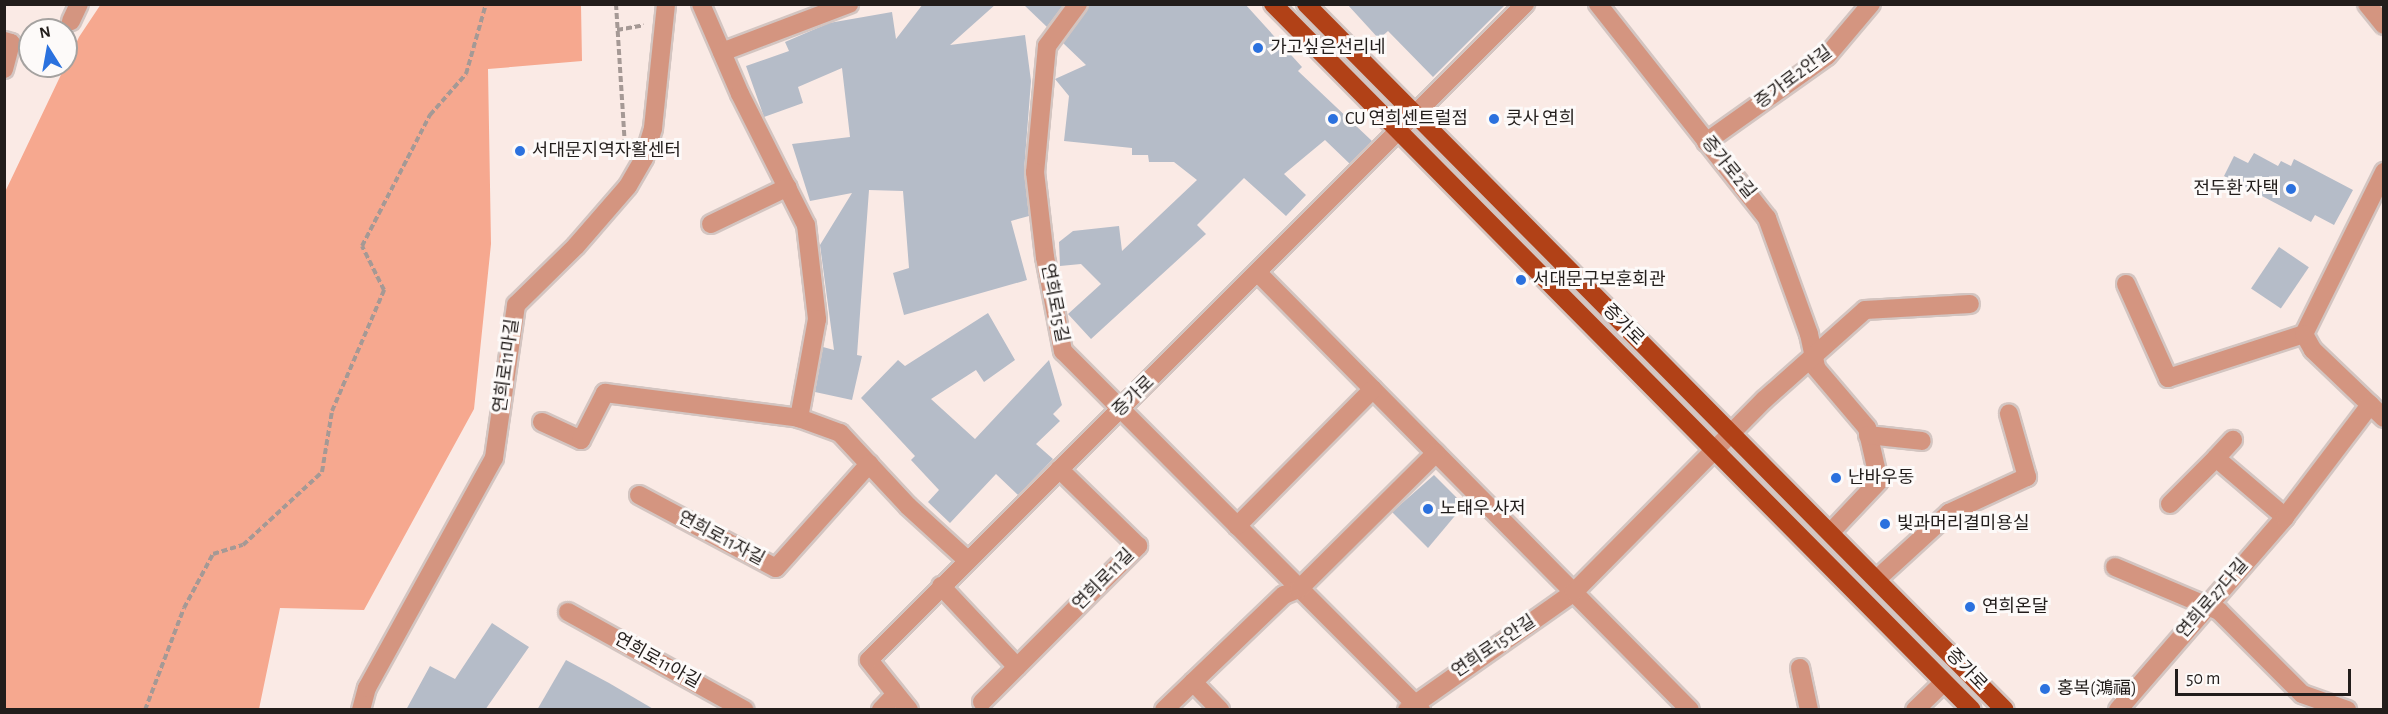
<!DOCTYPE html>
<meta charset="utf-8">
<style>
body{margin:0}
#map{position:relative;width:2388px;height:714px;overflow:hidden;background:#faeae5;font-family:"Alegreya Sans","Noto Sans KR",sans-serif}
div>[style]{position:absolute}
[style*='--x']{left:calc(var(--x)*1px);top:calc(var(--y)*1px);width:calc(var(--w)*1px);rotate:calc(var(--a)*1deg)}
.forest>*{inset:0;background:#f6a88f}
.building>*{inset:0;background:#b5bcc8;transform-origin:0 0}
.path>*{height:4px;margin-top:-2px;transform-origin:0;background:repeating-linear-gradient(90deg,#a59995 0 6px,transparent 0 9px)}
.roads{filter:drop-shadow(2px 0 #d3c5c1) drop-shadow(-2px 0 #d3c5c1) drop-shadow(0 2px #d3c5c1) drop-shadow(0 -2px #d3c5c1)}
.minor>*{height:18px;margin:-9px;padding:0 9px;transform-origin:9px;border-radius:9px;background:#d49580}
.major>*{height:18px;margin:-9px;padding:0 9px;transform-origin:9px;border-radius:9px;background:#b14117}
.dots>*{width:16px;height:16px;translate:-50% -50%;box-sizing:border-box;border:3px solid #fdfaf9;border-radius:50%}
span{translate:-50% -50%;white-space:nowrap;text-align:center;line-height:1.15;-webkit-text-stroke:6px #fdfaf9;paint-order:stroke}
.poi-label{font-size:18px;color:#221d1b}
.left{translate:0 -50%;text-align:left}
.right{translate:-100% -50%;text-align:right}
.street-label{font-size:18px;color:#221d1b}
.frame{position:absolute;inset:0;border:6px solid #221d1b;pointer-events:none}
.north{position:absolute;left:18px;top:18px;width:60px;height:60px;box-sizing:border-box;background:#fdfaf9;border:2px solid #a5a2a0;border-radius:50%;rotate:349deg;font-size:16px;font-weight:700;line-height:24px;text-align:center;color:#221d1b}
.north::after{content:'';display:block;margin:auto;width:21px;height:27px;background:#2b71de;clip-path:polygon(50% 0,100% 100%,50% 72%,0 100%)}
.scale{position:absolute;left:2175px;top:669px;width:176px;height:27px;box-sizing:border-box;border:3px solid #221d1b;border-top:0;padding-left:8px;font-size:18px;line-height:21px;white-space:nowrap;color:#221d1b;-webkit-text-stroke:4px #fdfaf9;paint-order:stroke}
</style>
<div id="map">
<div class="forest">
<div style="clip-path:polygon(101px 4px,581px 5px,582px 61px,488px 69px,491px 244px,474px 409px,364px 610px,280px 608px,259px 709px,5px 709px,5px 192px,79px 37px)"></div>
</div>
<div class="building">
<div style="clip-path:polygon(923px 4px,996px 4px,950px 45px,1025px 35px,1031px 81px,1024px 171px,1029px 216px,1011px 221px,1027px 280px,904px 315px,893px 273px,909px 268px,903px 191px,869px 190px,857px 355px,862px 356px,852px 400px,815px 392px,823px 347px,834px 350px,820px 245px,852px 193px,810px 201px,792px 144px,850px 137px,842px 68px,798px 87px,803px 103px,764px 117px,746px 66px,789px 51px,785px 42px,829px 23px,892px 12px,896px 39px)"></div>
<div style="clip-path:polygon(1023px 4px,1064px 4px,1047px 27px)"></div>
<div style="clip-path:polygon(1089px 4px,1245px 4px,1302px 67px,1298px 71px,1372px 141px,1350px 164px,1325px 140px,1284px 174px,1306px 195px,1286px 216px,1244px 178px,1197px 225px,1206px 234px,1091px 339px,1068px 314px,1101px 284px,1081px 264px,1060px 266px,1059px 242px,1073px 231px,1119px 226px,1122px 251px,1197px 180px,1174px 162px,1149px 162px,1148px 155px,1132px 155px,1132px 148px,1064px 141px,1069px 96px,1055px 79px,1086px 65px,1063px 43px)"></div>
<div style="clip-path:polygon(1347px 4px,1506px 4px,1433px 77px,1388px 31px,1379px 39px)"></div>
<div style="clip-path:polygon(2254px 153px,2278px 166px,2281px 161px,2291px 166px,2294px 159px,2353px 190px,2334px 225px,2315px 215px,2311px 222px,2224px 176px,2234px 156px,2248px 163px)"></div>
<div style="left:2279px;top:247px;width:36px;height:50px;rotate:34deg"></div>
<div style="clip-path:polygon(988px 313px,1015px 360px,984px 382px,976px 370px,931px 399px,975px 439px,1049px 360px,1062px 405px,1053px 414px,1060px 421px,1036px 444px,1053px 459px,1018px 495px,996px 474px,950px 523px,928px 502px,939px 490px,911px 460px,915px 456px,861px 398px,898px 360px,905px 366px)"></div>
<div style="clip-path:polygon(1434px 475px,1464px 505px,1428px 548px,1392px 512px)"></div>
<div style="clip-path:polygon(492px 623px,529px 647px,485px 710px,406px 710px,430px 666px,455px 679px)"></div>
<div style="clip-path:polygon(566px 660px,609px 683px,655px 710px,537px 710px)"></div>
</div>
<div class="path">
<div style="--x:616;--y:4;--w:143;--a:86.4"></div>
<div style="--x:617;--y:30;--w:27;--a:-10"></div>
<div style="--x:145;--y:710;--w:109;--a:-69.1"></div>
<div style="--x:184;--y:608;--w:61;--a:-61.8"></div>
<div style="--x:213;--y:554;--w:31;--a:-17"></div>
<div style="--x:243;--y:545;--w:108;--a:-42.7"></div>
<div style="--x:322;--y:472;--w:62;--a:-80.7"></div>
<div style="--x:332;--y:411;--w:132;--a:-66.7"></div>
<div style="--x:384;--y:290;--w:49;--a:-116.6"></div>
<div style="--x:362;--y:246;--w:148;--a:-62.6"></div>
<div style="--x:430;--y:115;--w:55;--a:-48.7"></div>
<div style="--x:466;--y:74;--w:73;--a:-74.1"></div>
</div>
<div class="roads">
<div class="minor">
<div style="--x:701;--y:4;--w:98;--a:66.6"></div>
<div style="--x:740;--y:94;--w:147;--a:63.3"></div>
<div style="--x:806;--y:225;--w:95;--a:83.3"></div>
<div style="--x:817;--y:319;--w:101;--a:100.3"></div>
<div style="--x:799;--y:418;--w:44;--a:20.1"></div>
<div style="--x:840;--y:433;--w:100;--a:47"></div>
<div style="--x:908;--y:506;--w:79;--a:42.4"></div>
<div style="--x:1078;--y:4;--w:52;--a:126.4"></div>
<div style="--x:1047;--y:46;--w:127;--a:95.4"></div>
<div style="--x:1035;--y:172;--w:86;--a:83.3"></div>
<div style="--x:1045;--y:257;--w:96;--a:79.2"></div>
<div style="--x:1063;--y:351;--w:507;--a:45.08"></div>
<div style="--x:1598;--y:4;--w:273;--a:51.7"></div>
<div style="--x:1767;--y:218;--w:123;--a:70.1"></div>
<div style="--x:1809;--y:334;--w:35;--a:78"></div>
<div style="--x:1816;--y:368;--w:79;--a:49.6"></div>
<div style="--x:1867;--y:428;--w:54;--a:77.2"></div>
<div style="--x:1879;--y:481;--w:71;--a:133.3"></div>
<div style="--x:2367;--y:4;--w:27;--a:51"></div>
<div style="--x:71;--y:21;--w:19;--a:-65"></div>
<div style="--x:4;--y:41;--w:7;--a:16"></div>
<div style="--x:11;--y:43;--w:27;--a:105"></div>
<div style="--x:722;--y:52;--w:136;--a:-20.7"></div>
<div style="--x:1706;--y:142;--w:148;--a:-35.4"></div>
<div style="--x:1827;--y:56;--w:68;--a:-49.8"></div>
<div style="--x:711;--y:224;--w:85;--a:-25.7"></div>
<div style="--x:1259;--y:274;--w:613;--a:45.33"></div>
<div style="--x:2126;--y:284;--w:103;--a:65.9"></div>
<div style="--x:2168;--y:378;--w:143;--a:-17.9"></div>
<div style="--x:2304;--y:334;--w:181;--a:-63.7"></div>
<div style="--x:2304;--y:334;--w:18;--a:61"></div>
<div style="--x:2313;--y:350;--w:98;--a:43.8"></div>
<div style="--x:542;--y:422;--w:43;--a:24.8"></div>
<div style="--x:581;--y:440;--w:53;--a:-62.9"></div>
<div style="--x:605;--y:393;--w:196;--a:7.3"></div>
<div style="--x:1868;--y:435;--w:54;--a:6.3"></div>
<div style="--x:2216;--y:458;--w:25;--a:-47"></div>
<div style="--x:639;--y:495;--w:155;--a:28.1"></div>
<div style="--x:776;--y:568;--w:140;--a:-48.2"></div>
<div style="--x:2170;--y:504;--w:65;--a:-45"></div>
<div style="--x:2216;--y:458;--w:91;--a:40.5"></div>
<div style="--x:1237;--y:526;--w:193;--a:-45.2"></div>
<div style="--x:2115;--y:567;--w:113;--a:22.9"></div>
<div style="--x:2219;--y:611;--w:117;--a:45"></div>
<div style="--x:2302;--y:694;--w:48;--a:19.6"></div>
<div style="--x:1877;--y:579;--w:98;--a:-42.5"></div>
<div style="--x:1949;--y:513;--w:86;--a:-24.8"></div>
<div style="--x:2027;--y:477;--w:66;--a:-105.9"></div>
<div style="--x:941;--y:586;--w:111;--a:46.8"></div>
<div style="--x:568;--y:612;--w:202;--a:29"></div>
<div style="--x:1800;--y:668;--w:43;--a:77.9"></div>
<div style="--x:1193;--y:682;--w:39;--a:46"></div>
<div style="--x:982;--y:702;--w:221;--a:-45"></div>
<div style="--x:1138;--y:546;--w:110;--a:-135.7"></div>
<div style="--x:361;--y:710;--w:23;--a:-75"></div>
<div style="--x:367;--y:688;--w:263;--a:-61.1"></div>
<div style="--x:494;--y:458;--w:155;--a:-81.8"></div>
<div style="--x:516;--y:305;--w:84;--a:-44.5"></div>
<div style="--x:576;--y:246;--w:79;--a:-49.1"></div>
<div style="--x:628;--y:186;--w:32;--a:-60"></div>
<div style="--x:644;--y:158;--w:31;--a:-73"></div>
<div style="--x:653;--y:128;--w:125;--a:-84"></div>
<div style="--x:881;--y:710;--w:19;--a:-47"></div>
<div style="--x:909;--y:710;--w:64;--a:-128.7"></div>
<div style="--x:869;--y:660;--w:928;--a:-45"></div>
<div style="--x:1164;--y:710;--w:166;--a:-43.8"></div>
<div style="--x:1284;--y:595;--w:16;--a:-22"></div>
<div style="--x:1299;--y:589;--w:193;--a:-44.8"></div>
<div style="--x:1407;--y:710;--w:204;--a:-35.2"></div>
<div style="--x:1574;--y:592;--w:270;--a:-45.3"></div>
<div style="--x:1764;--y:400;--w:135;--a:-41.7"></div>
<div style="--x:1865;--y:310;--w:105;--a:-3.3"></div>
<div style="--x:1915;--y:710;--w:40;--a:-44"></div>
<div style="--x:2118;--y:710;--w:255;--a:-49.1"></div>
<div style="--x:2285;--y:517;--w:141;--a:-52.8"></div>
</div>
<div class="major">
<div style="--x:1273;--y:4;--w:993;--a:45.29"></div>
<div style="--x:1306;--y:4;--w:993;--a:45.29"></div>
</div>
</div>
<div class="dots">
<div style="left:1258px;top:48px;background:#2b71de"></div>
<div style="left:1333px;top:119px;background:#2b71de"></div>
<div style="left:1494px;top:119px;background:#2b71de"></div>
<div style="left:520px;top:151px;background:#2b71de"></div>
<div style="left:2291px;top:189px;background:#2b71de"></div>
<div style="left:1521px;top:280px;background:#2b71de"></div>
<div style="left:1836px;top:478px;background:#2b71de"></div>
<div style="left:1428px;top:509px;background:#2b71de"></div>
<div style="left:1885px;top:524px;background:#2b71de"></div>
<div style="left:1970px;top:607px;background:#2b71de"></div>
<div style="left:2045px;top:689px;background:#2b71de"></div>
</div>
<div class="poi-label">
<span class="left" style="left:1270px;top:48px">가고싶은선리네</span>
<span class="left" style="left:1345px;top:119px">CU 연희센트럴점</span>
<span class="left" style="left:1506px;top:119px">쿳사 연희</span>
<span class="left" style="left:532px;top:151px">서대문지역자활센터</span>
<span class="right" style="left:2279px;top:189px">전두환 자택</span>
<span class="left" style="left:1533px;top:280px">서대문구보훈회관</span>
<span class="left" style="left:1848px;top:478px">난바우동</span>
<span class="left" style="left:1440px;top:509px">노태우 사저</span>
<span class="left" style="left:1897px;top:524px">빛과머리결미용실</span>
<span class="left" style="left:1982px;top:607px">연희온달</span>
<span class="left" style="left:2057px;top:689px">홍복(鴻福)</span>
</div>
<div class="street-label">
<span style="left:1794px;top:78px;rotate:-37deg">증가로2안길</span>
<span style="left:1728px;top:168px;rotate:51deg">증가로2길</span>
<span style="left:1054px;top:303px;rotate:79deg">연희로15길</span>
<span style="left:1623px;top:325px;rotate:45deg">증가로</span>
<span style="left:507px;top:366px;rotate:-82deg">연희로11마길</span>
<span style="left:1134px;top:397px;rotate:-44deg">증가로</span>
<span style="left:721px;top:539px;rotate:28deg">연희로11자길</span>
<span style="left:1104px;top:580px;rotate:-45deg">연희로11길</span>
<span style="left:2213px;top:599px;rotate:-49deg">연희로27다길</span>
<span style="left:1494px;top:647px;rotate:-34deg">연희로15안길</span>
<span style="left:657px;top:661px;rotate:29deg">연희로11아길</span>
<span style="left:1966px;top:670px;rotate:46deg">증가로</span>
</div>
<div class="frame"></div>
<div class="north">N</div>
<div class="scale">50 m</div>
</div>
